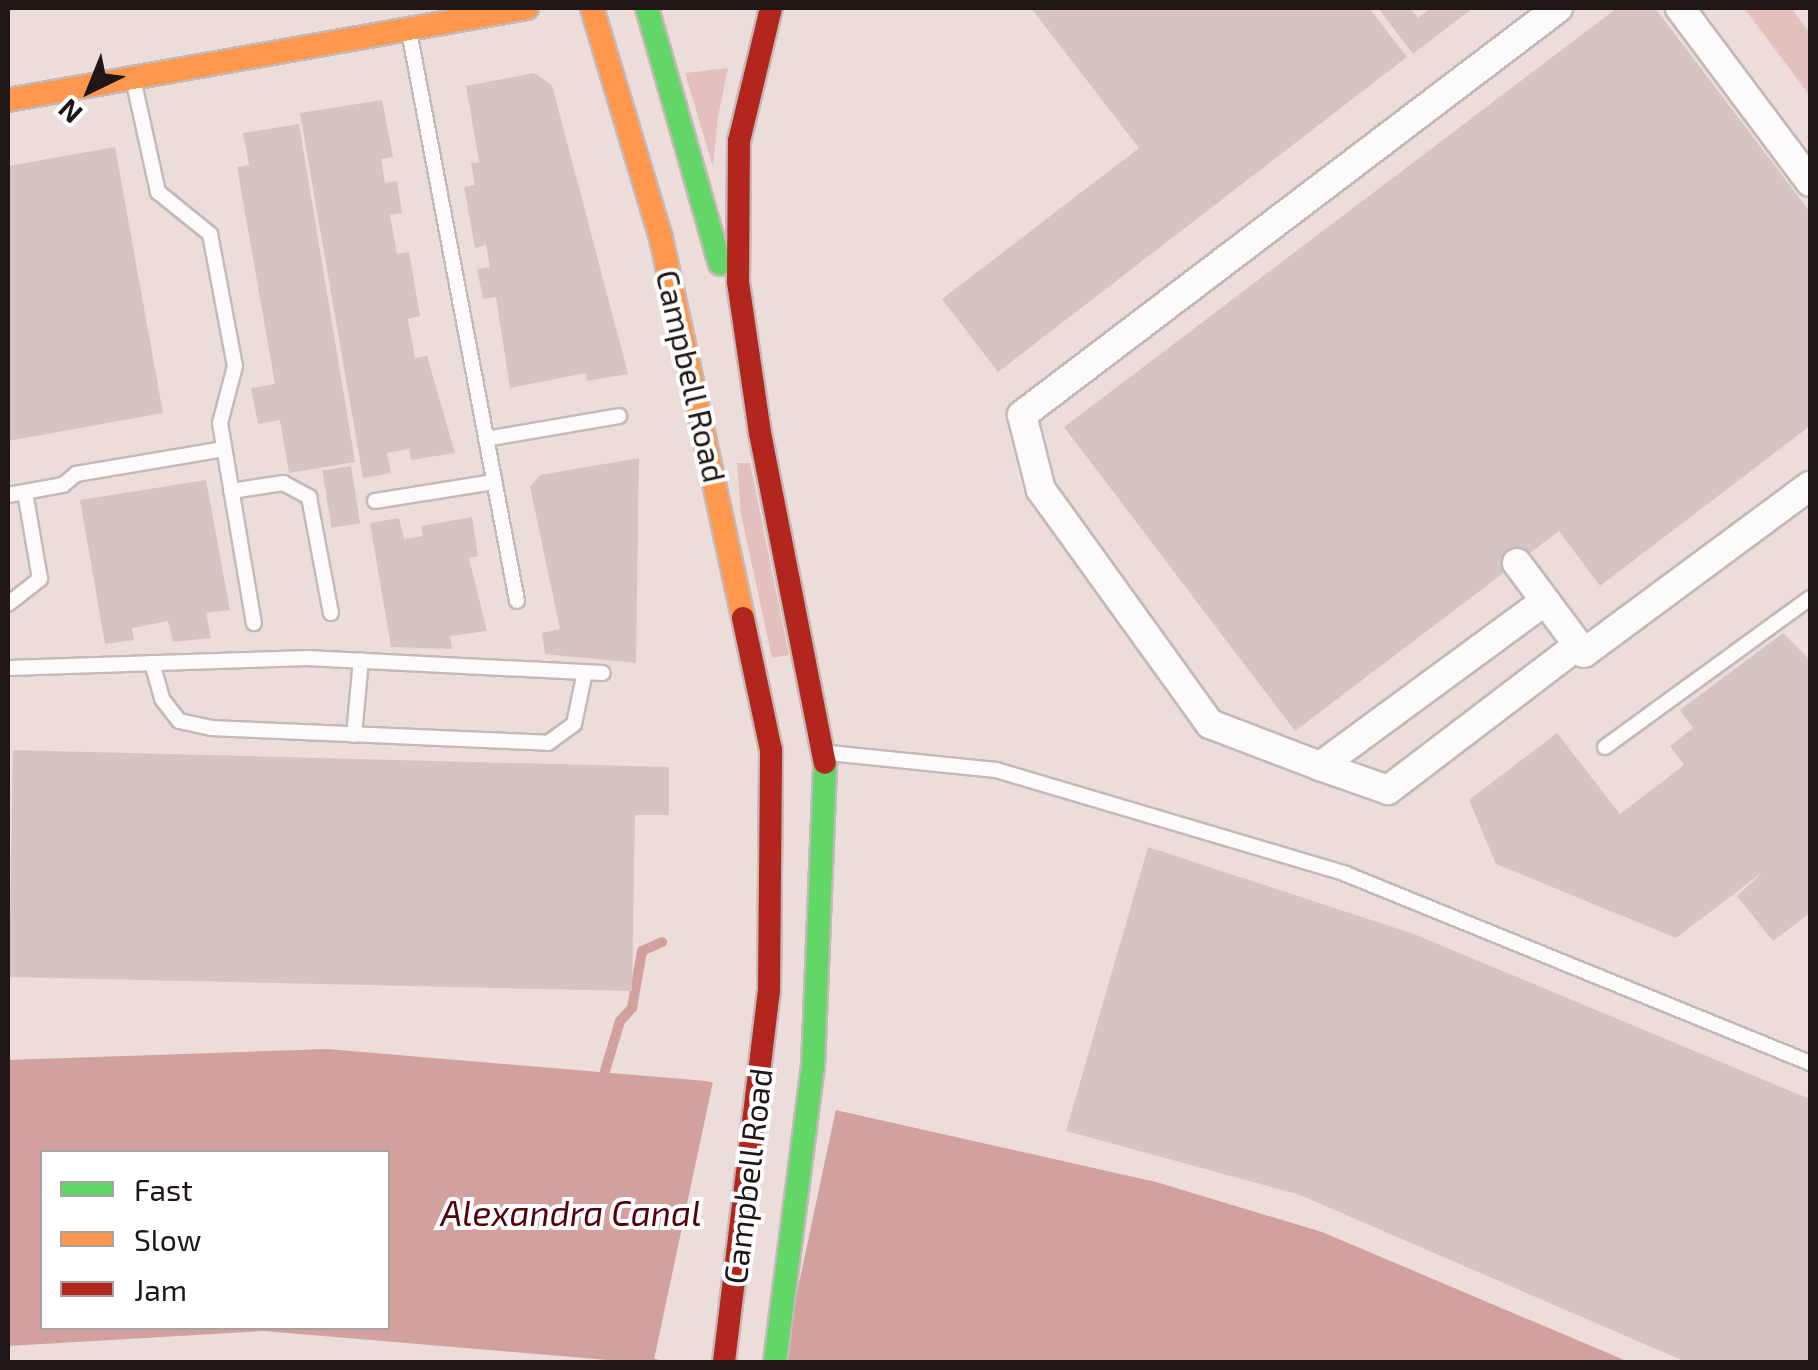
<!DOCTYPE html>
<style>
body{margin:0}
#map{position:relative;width:1818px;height:1370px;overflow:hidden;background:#ecdddb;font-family:"Exo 2",sans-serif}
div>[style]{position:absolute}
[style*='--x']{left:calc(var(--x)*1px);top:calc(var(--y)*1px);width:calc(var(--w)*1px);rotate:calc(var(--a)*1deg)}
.green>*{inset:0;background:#e3c0bd}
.water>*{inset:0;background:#d2a09d}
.pier>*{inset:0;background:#ecdddb;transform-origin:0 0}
.stream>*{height:10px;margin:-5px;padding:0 5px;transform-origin:5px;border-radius:5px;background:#d2a09d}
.building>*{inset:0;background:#d7c4c2;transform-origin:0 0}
.roads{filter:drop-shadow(2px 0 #c4b9b7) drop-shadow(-2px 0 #c4b9b7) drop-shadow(0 2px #c4b9b7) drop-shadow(0 -2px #c4b9b7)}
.lane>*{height:14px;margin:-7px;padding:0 7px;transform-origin:7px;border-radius:7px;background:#fcfafa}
.street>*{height:28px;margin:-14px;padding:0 14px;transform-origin:14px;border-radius:14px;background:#fcfafa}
.fast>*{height:22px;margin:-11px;padding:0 11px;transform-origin:11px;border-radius:11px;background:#63d668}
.slow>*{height:22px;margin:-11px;padding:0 11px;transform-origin:11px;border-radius:11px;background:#ff974d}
.jam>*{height:22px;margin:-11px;padding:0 11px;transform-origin:11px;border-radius:11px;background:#b3261e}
span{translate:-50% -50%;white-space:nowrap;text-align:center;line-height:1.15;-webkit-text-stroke:8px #fff;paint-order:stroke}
.street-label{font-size:32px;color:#1f1615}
.water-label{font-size:35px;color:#53020c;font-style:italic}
.frame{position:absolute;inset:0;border:10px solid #1f1615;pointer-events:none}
.legend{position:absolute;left:40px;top:1150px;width:350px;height:180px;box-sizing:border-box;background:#fff;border:2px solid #a5a2a1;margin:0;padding:12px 18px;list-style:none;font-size:30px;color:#1f1615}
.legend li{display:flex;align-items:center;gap:20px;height:50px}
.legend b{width:50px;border:2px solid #a5a2a1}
.north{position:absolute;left:40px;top:40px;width:100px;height:100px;-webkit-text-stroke:8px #fff;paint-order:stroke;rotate:223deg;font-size:28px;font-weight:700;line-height:40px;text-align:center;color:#1f1615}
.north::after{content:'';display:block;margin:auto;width:35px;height:45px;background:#1f1615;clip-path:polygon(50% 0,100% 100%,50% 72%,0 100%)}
</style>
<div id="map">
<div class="green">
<div style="clip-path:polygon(1744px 8px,1791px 8px,1810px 33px,1810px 96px)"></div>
<div style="clip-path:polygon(728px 68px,718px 117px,713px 167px,685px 73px)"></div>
<div style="clip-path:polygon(737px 463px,750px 463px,789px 655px,772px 658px,741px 514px)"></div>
</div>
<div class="water">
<div style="clip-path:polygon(evenodd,327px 1049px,706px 1081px,1156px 1182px,1322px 1232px,1629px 1362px,631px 1362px,264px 1331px,8px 1346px,8px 1060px,327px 1049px,42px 1152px,388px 1152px,388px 1328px,42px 1328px,42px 1152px)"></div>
</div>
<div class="pier">
<div style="left:714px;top:1077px;width:126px;height:288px;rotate:12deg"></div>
</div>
<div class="stream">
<div style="--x:605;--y:1071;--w:52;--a:-73.3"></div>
<div style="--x:620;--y:1021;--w:18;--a:-47"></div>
<div style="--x:632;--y:1008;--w:58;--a:-80"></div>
<div style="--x:642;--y:951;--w:22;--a:-24"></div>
</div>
<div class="building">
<div style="clip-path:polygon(1031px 8px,1369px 8px,1407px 57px,998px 372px,942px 299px,1139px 148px)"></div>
<div style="clip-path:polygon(1378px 8px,1410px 8px,1418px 18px,1431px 8px,1473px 8px,1413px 54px)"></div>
<div style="clip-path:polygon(1617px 8px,1655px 8px,1810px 212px,1810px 426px,1600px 586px,1559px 531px,1295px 731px,1064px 427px)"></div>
<div style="clip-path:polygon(534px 73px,552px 85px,628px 374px,587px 381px,586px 373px,510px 388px,496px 297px,483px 299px,477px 269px,490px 267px,486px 245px,475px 248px,464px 187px,475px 185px,471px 163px,479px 162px,466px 86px)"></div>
<div style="clip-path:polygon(382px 100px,393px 157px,381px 159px,385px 183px,397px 181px,402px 213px,390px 215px,397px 254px,409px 252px,420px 316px,408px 319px,415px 358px,427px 356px,455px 453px,411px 460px,409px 449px,387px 453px,391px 473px,363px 478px,300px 113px)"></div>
<div style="clip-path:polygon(299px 124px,355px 462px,289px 473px,280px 420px,258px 424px,251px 388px,275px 384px,237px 167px,249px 165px,243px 133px)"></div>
<div style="clip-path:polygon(115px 147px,163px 413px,8px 441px,8px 166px)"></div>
<div style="clip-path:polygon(639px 458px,636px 663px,545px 654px,542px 633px,560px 629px,530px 487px,540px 475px)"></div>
<div style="left:351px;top:466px;width:58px;height:29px;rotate:81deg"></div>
<div style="clip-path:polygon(206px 480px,230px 610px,206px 613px,211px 638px,173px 642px,168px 621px,132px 628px,134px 640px,105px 644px,80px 500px)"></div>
<div style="clip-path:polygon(472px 517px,478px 556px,469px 558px,487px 631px,450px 636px,452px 649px,391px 647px,370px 523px,399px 518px,404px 539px,423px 536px,421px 526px)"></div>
<div style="clip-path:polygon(1783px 633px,1810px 660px,1810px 913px,1773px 941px,1737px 896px,1764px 871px,1676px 938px,1496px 864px,1469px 800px,1557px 733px,1620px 814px,1684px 765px,1670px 746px,1693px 728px,1680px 710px)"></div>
<div style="clip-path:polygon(13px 750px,669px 767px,669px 815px,635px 815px,632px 991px,9px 977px)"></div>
<div style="clip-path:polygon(1148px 847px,1414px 934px,1810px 1099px,1810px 1362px,1686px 1362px,1300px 1195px,1066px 1131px)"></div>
</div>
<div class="roads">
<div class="lane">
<div style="--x:409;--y:31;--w:580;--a:79.27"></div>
<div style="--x:134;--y:83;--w:112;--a:77.6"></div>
<div style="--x:158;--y:192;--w:67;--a:38.9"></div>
<div style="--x:210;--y:234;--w:134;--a:79.3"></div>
<div style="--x:235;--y:366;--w:59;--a:104.7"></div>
<div style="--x:220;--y:423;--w:203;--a:80.4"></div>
<div style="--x:486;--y:439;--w:135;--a:-9.8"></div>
<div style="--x:231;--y:491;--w:53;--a:-8.7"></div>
<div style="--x:283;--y:483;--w:30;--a:28"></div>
<div style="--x:309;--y:497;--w:118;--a:79.3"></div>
<div style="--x:8;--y:495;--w:56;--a:-10.3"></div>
<div style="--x:63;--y:485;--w:17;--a:-40"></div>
<div style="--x:76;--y:474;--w:150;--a:-9.6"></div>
<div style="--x:375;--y:501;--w:121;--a:-9.1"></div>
<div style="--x:8;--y:604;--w:41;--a:-38"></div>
<div style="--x:40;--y:579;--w:88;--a:-99.8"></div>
<div style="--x:152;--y:663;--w:37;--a:74"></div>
<div style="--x:162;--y:699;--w:28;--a:52"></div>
<div style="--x:179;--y:721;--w:33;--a:12"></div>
<div style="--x:211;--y:728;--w:337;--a:2.5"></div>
<div style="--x:548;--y:743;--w:32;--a:-36"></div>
<div style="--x:574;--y:724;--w:53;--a:-78.1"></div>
<div style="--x:8;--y:668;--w:299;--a:-1.9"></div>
<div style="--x:307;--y:658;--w:296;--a:2.9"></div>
<div style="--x:354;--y:735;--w:75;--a:-84.7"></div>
<div style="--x:1605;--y:747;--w:253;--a:-36"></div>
<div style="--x:829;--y:753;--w:168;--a:5.8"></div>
<div style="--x:996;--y:770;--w:365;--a:16.5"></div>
<div style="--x:1346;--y:874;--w:501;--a:22.16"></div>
</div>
<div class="street">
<div style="--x:1680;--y:8;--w:217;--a:53.2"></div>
<div style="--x:1517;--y:563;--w:112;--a:53.3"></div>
<div style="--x:1584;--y:653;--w:281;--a:-36.5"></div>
<div style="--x:1545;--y:601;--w:279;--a:143.7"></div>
<div style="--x:1320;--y:766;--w:118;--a:-159.1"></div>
<div style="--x:1210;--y:724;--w:289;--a:-125.8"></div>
<div style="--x:1041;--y:490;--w:77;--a:-104.2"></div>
<div style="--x:1022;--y:415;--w:673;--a:-37.21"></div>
<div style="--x:1320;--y:766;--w:72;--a:19.4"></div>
<div style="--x:1388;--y:790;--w:239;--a:-37.3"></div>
</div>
<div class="fast">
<div style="--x:647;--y:8;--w:266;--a:74.1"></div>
<div style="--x:775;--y:1362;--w:297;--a:-82.7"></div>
<div style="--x:813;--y:1067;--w:304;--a:-87.7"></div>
</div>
<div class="slow">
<div style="--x:592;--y:8;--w:240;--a:73.3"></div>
<div style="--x:661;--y:238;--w:389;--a:77.8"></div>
<div style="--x:8;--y:100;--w:527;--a:-10.05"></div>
</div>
<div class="jam">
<div style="--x:771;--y:8;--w:137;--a:103.5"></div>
<div style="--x:739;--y:141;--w:141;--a:90.4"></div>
<div style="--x:738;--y:282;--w:153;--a:81.7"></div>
<div style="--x:760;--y:433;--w:336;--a:78.9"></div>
<div style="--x:724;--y:1362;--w:375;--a:-83.1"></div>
<div style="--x:769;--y:990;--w:240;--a:-89.5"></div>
<div style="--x:771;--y:750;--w:135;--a:-102"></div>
</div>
</div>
<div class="street-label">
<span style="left:692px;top:376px;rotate:77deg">Campbell Road</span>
<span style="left:747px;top:1176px;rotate:-83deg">Campbell Road</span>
</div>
<div class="water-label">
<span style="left:571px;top:1212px">Alexandra Canal</span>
</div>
<div class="frame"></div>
<ul class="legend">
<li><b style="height:12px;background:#63d668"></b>Fast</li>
<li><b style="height:12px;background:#ff974d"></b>Slow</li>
<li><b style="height:12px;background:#b3261e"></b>Jam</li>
</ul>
<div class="north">N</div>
</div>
